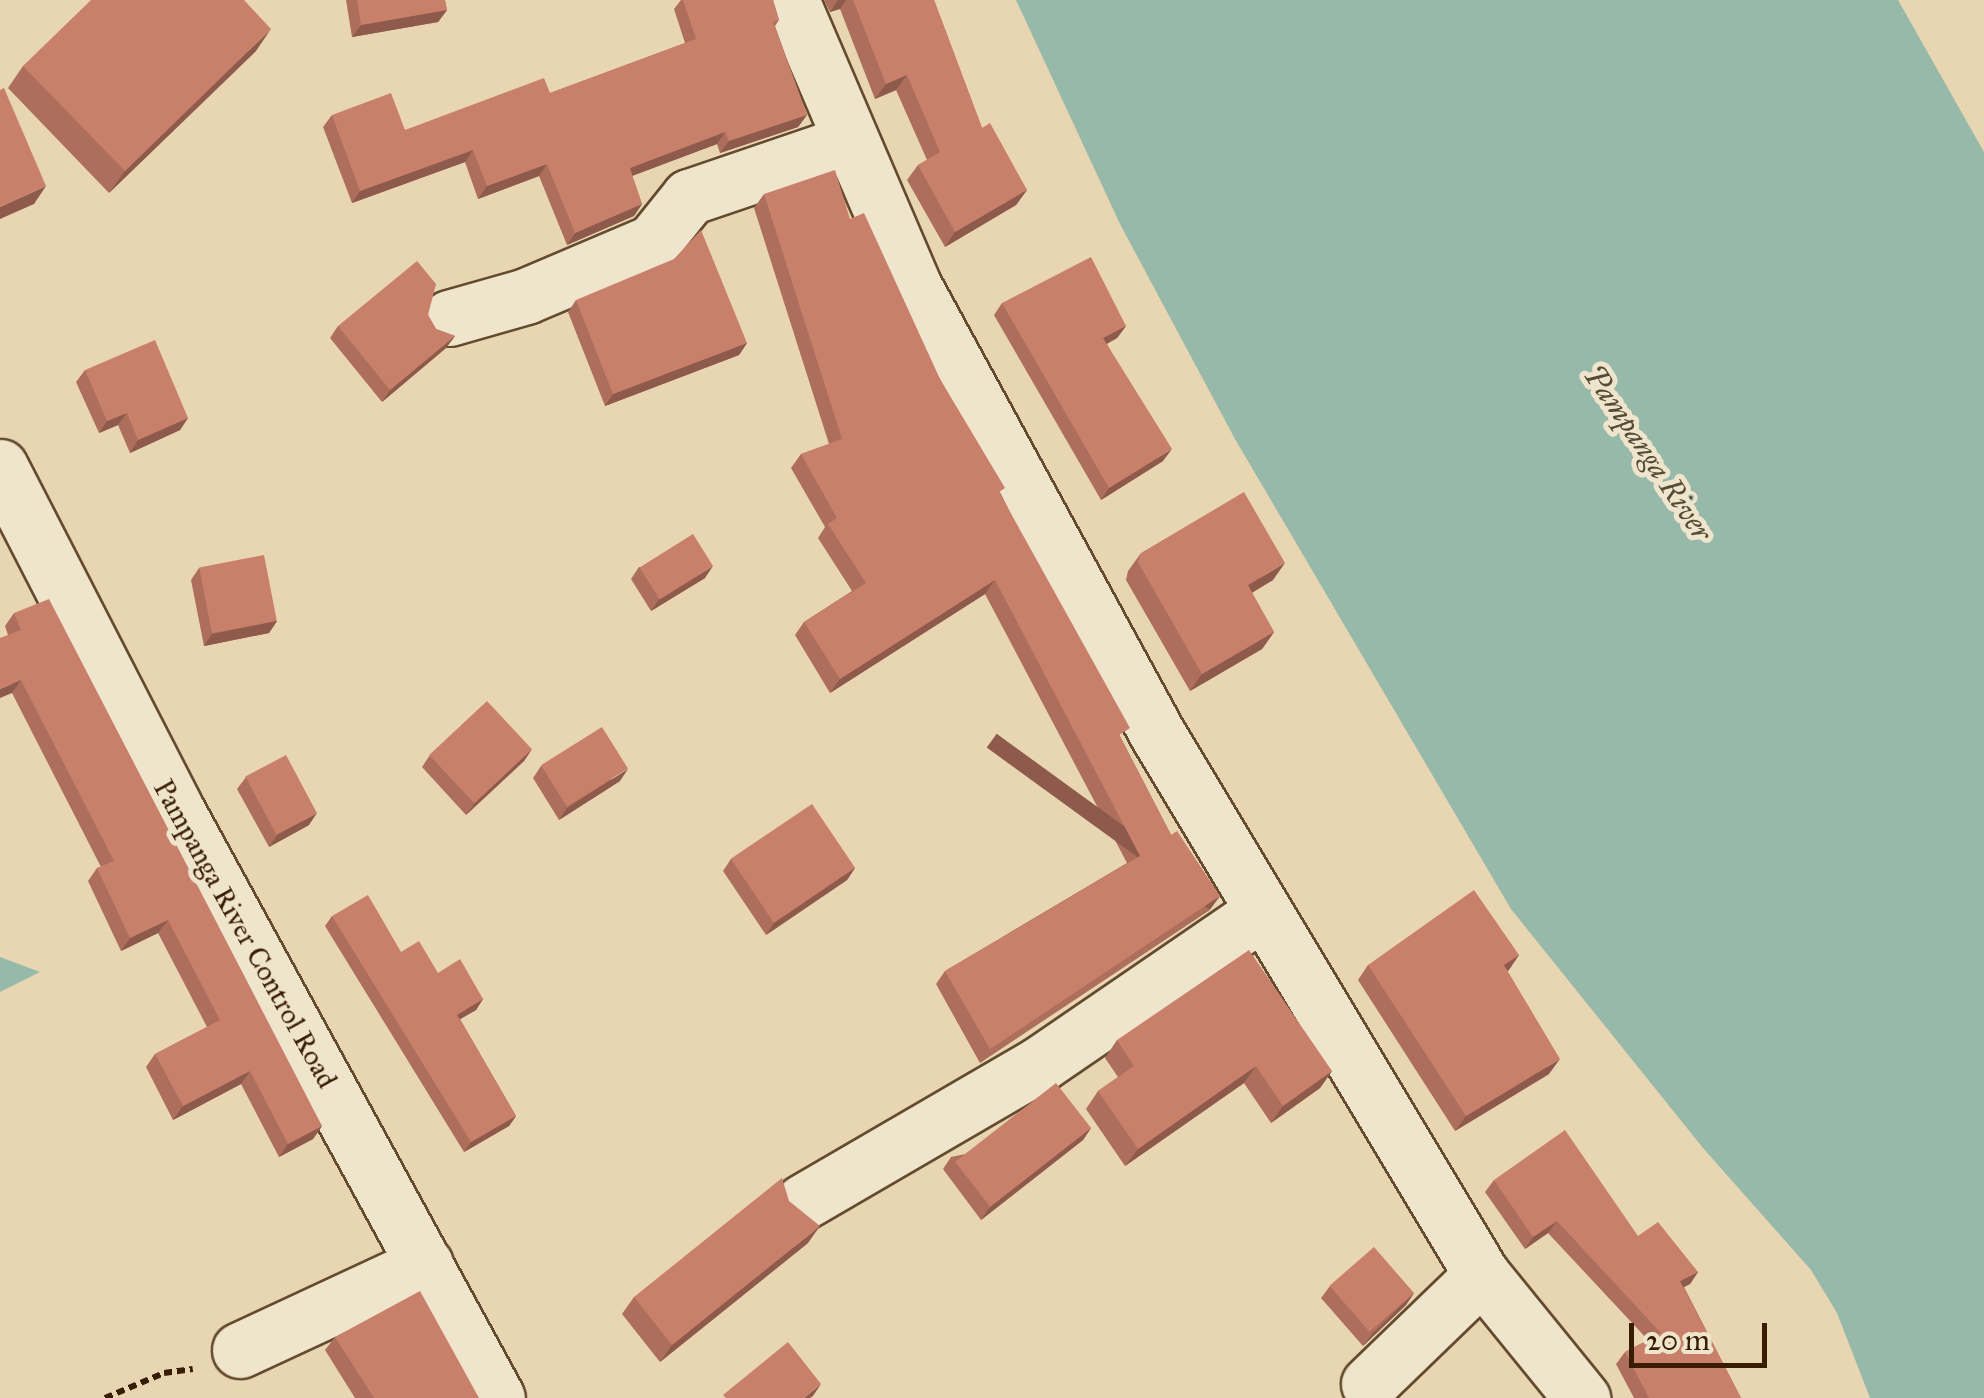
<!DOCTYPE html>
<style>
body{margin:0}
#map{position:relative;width:1984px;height:1398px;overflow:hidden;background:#e7d6b1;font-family:"IM FELL Great Primer",serif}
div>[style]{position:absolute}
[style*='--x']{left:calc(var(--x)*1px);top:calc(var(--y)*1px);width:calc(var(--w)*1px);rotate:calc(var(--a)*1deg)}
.water>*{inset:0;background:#97b9aa}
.path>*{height:6px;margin-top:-3px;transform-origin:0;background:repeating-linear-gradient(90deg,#391d03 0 8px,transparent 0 13px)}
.roads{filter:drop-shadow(2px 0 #644b2e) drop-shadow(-2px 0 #644b2e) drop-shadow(0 2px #644b2e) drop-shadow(0 -2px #644b2e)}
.minor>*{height:55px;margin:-27.5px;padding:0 27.5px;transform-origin:27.5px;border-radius:27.5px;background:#efe4cc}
.tertiary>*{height:55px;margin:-27.5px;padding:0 27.5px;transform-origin:27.5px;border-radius:27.5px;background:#efe4cc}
.wall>*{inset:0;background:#ad6e5c}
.shaded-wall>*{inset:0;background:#8d5a4b;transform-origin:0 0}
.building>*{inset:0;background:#c9806b;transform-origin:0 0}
span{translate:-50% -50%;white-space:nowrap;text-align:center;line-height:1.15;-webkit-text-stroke:10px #efe4cc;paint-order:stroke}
.street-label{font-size:28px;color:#391d03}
.water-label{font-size:30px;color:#554c35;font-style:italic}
.scale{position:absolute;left:1629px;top:1323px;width:138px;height:45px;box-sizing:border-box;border:5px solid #391d03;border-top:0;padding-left:12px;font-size:30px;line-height:35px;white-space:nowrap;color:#391d03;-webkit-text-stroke:8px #efe4cc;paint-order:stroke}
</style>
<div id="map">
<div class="water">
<div style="clip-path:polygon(1016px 0,1898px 0,1984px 152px,1984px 1398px,1870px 1398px,1837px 1313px,1811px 1270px,1703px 1148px,1511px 909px,1235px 439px,1120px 224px)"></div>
<div style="clip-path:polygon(0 957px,40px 972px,0 992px)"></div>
</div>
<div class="path">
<div style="--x:105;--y:1398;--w:64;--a:-23"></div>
<div style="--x:164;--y:1373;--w:29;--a:-8"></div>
</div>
<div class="roads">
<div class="minor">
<div style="--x:449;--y:318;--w:80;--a:-15.9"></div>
<div style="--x:526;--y:296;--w:138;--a:-23"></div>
<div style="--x:653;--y:242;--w:58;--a:-51.3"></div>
<div style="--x:689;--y:197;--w:168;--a:-18.8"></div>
<div style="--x:803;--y:1202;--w:274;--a:-30.2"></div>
<div style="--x:1040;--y:1064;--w:269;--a:-34.4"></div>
<div style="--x:240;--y:1350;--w:204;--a:-24.9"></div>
<div style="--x:1369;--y:1384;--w:157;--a:-44"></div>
</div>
<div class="tertiary">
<div style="--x:791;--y:0;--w:312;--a:66.8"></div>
<div style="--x:914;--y:287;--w:510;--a:61.43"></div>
<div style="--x:1158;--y:735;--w:630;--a:59.04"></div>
<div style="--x:1482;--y:1275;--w:159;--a:50.9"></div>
<div style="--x:0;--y:467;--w:381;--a:62.8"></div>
<div style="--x:174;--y:806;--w:674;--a:61.38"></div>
</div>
</div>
<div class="wall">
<div style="clip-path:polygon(346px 0,445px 0,447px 10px,438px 22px,352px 37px)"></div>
<div style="clip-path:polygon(681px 0,773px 0,779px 20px,775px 26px,807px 115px,798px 127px,720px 153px,717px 144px,632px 176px,642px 204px,634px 216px,567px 245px,539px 176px,478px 199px,465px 162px,352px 203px,323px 127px,332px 115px,405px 130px,550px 93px,685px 43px,674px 9px)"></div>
<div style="clip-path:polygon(824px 0,934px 0,982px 128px,1027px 190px,1016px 205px,945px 247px,907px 180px,918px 165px,927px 160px,896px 90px,875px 99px,840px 9px,830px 12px)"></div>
<div style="clip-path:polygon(256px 51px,109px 193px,8px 88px,23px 66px)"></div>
<div style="clip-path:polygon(764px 194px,850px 219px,940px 379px,1001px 494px,1122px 740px,1210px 910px,980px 1063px,936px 984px,945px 971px,1127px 863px,985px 594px,830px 693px,795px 635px,804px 622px,852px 591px,818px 538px,825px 527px,791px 468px,801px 454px,829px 444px,754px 208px)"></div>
<div style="clip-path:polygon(576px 300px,747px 343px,739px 355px,605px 406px,568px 312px)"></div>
<div style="clip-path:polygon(1002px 303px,1126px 326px,1117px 338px,1107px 344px,1163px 461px,1101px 500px,994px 315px)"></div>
<div style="clip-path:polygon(428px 315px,436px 329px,455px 336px,446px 348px,382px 402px,330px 338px,338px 326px)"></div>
<div style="clip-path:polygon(85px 370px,188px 418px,180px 430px,130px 453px,118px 425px,99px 433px,76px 382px)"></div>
<div style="clip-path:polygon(1141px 553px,1273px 580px,1252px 593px,1274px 632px,1262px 649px,1190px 691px,1126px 580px,1128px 571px)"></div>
<div style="clip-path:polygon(639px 567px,705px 578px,651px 611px,631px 579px)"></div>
<div style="clip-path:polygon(199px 568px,277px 621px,269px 633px,204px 646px,191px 580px)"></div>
<div style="clip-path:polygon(14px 613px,322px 1126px,313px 1139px,279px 1157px,241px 1084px,173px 1120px,146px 1067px,155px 1054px,207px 1027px,158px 933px,121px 951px,88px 881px,97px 868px,101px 867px,12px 693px,8px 635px,5px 626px)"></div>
<div style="clip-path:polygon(532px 749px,524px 761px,466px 815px,422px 767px,430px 755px)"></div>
<div style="clip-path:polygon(541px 766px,620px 781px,559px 820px,533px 778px)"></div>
<div style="clip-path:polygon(246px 777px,309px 825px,269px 847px,237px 789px)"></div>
<div style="clip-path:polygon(731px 859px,855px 868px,847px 880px,766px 935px,723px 871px)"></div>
<div style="clip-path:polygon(332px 916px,401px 952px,483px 999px,476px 1010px,460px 1019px,516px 1116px,509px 1126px,464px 1152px,325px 926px)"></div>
<div style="clip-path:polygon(1519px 955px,1507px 971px,1549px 1074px,1455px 1131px,1358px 980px,1368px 965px)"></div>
<div style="clip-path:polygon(1117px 1040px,1332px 1071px,1320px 1088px,1271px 1123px,1244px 1083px,1125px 1166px,1086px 1109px,1098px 1091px,1118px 1077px,1105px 1058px)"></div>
<div style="clip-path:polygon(1091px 1128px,1083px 1140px,981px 1220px,943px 1169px,951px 1157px)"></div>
<div style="clip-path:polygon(1494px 1180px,1638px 1236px,1698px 1272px,1690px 1284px,1684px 1287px,1741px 1398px,1634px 1398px,1616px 1364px,1625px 1352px,1648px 1340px,1548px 1233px,1525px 1249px,1485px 1192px)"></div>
<div style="clip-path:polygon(808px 1243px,660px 1362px,622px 1314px,634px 1297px)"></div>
<div style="clip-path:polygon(1330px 1286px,1414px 1293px,1406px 1305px,1363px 1346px,1321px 1298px)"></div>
<div style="clip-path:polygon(335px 1337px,479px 1398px,355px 1398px,325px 1350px)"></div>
</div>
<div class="shaded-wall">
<div style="clip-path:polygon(838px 0,846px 0,840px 9px,830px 12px)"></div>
<div style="clip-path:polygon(447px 10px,438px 22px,352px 37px,361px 25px)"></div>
<div style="clip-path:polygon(271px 29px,256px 51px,109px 193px,125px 171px)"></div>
<div style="clip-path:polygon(907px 75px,896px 90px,875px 99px,886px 84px)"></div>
<div style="clip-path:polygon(807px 115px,798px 127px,720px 153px,729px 141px)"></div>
<div style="clip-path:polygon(725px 132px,717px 144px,621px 180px,630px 168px)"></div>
<div style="clip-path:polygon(473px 150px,465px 162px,352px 203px,360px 191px)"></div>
<div style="clip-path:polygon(547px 164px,539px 176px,478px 199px,487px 186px)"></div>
<div style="clip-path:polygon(46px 186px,34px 204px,0 219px,0 207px)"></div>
<div style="clip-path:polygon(1027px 190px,1016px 205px,945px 247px,955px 232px)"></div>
<div style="clip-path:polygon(642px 204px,634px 216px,567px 245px,575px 233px)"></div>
<div style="clip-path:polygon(1126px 326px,1117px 338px,1095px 350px,1103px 338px)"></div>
<div style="clip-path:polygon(455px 336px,446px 348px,382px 402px,390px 390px)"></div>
<div style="clip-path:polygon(747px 343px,739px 355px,605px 406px,613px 394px)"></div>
<div style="clip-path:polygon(127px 413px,118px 425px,99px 433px,107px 421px)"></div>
<div style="clip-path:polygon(188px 418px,180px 430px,130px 453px,138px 440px)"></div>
<div style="clip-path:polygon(1172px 449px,1163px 461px,1101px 500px,1109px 488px)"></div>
<div style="clip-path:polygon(1285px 563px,1273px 580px,1235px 602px,1248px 585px)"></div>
<div style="clip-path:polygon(713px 566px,705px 578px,651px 611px,659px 599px)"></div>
<div style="clip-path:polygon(995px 580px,985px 594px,830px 693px,840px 679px)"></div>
<div style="clip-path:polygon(277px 621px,269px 633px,204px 646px,212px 634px)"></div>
<div style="clip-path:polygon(1274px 632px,1262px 649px,1190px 691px,1202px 674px)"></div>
<div style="clip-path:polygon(21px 680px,12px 693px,0 698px,0 689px)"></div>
<div style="clip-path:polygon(532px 749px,524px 761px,466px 815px,475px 803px)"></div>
<div style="clip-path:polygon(628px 769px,620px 781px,559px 820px,567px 808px)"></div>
<div style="clip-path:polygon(317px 813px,309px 825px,269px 847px,277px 835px)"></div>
<div style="clip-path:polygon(855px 868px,847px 880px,766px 935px,774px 923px)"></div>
<div style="left:1220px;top:896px;width:17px;height:276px;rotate:126deg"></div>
<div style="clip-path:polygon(168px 920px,158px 933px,121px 951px,130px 938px)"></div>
<div style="clip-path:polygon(1519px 955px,1509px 970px,1494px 980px,1504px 965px)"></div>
<div style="clip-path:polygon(483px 999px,476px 1010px,450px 1025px,457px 1015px)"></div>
<div style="clip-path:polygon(1560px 1059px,1549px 1074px,1455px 1131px,1466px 1116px)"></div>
<div style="clip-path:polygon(1256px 1066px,1244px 1083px,1125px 1166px,1138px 1149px)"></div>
<div style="clip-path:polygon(250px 1071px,241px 1084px,173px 1120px,183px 1106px)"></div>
<div style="clip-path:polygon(1332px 1071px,1320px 1088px,1271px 1123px,1283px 1106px)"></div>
<div style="clip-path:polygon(516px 1116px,509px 1126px,464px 1152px,471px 1142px)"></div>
<div style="clip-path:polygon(322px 1126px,313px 1139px,279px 1157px,288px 1144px)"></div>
<div style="clip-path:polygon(1091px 1128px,1083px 1140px,981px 1220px,990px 1207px)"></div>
<div style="clip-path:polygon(1557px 1221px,1548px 1233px,1525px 1249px,1533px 1237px)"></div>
<div style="clip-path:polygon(820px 1226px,808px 1243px,660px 1362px,672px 1345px)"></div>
<div style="clip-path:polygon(1698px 1272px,1690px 1284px,1672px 1293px,1680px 1281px)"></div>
<div style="clip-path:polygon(1414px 1293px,1406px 1305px,1363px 1346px,1372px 1334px)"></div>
<div style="clip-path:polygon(821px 1384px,813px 1396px,810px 1398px,804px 1398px)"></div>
</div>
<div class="building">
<div style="clip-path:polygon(91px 0,244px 0,271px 29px,125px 171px,23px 66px)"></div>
<div style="clip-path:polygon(357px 0,445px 0,447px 10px,361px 25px)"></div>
<div style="clip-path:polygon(683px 0,773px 0,779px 20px,773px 22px,807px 115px,729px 141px,725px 132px,630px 168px,642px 204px,575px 233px,547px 164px,487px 186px,473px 150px,360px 191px,332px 115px,391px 93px,405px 130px,544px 78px,550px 93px,696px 39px)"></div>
<div style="clip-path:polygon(853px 0,934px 0,982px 128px,990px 123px,1027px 190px,955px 232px,918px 165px,940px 152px,907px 75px,886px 84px)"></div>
<div style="clip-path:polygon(4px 88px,46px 186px,0 207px,0 90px)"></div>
<div style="clip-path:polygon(835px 170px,850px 219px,864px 213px,940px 379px,1005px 488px,999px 492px,1130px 728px,1119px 735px,1171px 835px,1177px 831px,1220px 896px,990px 1049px,945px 971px,1140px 856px,995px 580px,840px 679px,804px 622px,866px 583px,828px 524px,837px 518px,801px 454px,842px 439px,764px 194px)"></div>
<div style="clip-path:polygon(701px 230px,747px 343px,613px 394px,576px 300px,674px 259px)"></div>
<div style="clip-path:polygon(1091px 257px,1126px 326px,1103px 338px,1172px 449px,1109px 488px,1002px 303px)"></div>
<div style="clip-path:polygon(417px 261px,436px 284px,428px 315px,436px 329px,455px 336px,390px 390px,338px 326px)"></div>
<div style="clip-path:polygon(155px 340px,188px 418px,138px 440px,127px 413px,107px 421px,85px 370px)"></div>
<div style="clip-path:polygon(1244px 492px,1285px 563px,1248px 585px,1274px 632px,1202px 674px,1138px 562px,1141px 553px)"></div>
<div style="left:693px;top:534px;width:38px;height:63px;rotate:58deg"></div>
<div style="left:264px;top:555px;width:67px;height:66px;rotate:79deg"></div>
<div style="clip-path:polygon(49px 599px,322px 1126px,288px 1144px,250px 1071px,183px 1106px,155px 1054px,220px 1020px,168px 920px,130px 938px,97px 868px,114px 861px,21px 680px,0 689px,0 638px,21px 630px,14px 613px)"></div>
<div style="left:487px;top:701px;width:66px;height:79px;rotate:47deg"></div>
<div style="left:602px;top:727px;width:49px;height:72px;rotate:58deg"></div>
<div style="left:286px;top:755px;width:66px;height:46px;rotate:62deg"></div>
<div style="left:812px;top:804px;width:77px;height:98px;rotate:56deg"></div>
<div style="clip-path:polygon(1474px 890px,1519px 955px,1504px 965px,1560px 1059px,1466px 1116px,1368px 965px)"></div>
<div style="clip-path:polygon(368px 895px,401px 952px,419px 941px,438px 973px,460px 959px,483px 999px,457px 1015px,516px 1116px,471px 1142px,332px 916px)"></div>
<div style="clip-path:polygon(1249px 950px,1332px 1071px,1283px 1106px,1256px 1066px,1138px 1149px,1098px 1091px,1134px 1066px,1117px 1040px)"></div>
<div style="left:1056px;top:1083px;width:57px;height:128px;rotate:52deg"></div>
<div style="clip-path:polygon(1565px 1130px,1638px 1236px,1658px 1222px,1698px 1272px,1680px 1281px,1741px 1398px,1649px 1398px,1625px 1352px,1661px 1333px,1557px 1221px,1533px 1237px,1494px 1180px)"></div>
<div style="clip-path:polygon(782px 1178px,789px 1201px,820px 1226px,672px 1345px,634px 1297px)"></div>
<div style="left:1374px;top:1247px;width:61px;height:59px;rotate:49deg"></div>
<div style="clip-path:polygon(420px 1291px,479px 1398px,374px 1398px,335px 1337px)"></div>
<div style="clip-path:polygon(788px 1342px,821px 1384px,804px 1398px,726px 1398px,723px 1395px)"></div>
</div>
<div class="street-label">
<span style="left:245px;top:934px;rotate:61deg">Pampanga River Control Road</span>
</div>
<div class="water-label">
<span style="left:1648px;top:453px;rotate:56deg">Pampanga River</span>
</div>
<div class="scale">20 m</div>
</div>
